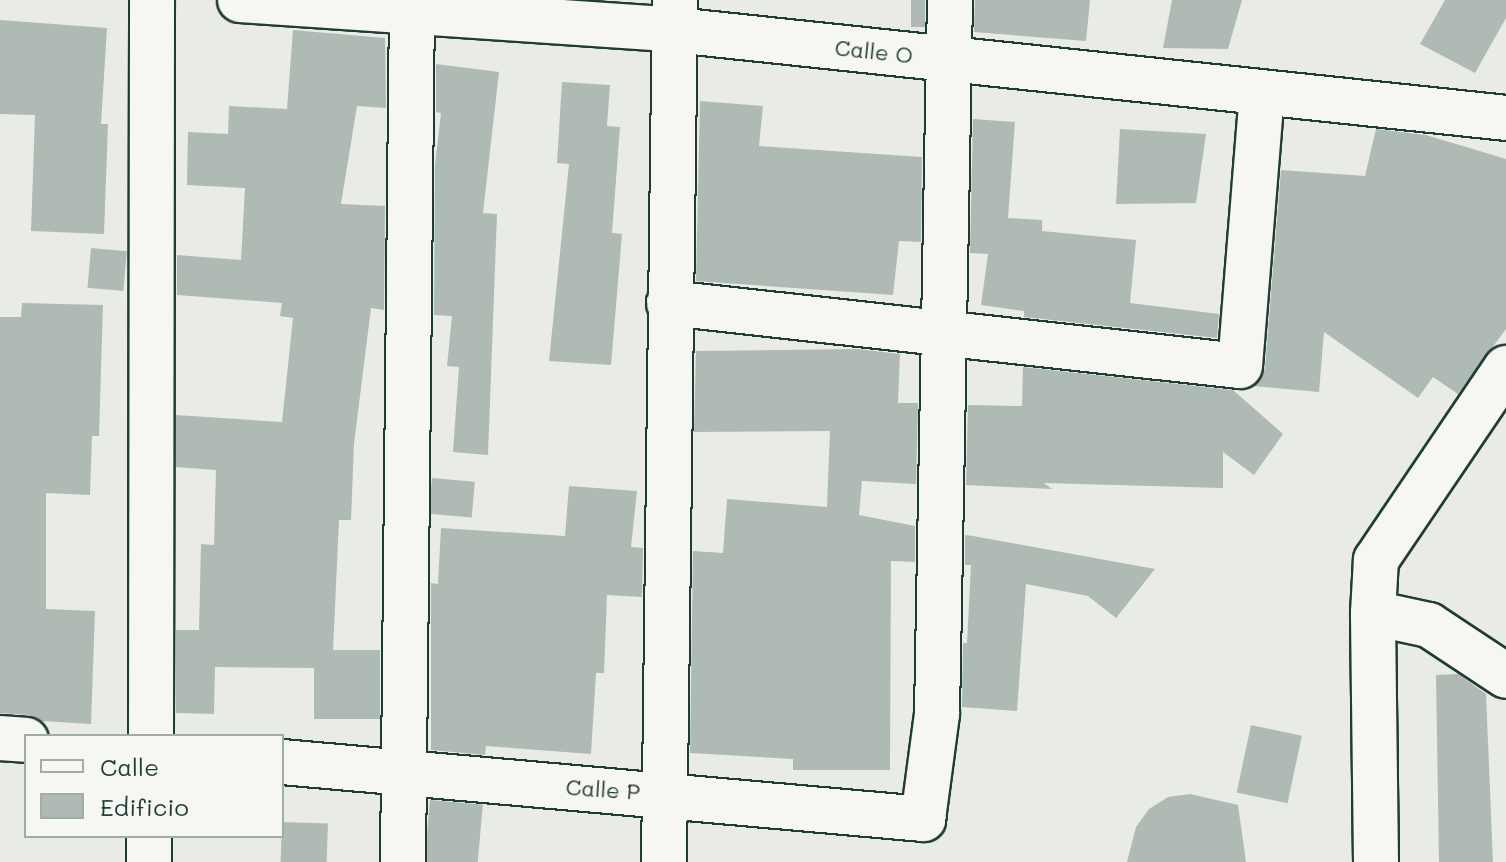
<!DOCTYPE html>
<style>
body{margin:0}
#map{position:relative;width:1506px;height:862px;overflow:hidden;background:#e9ebe7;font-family:Mali,sans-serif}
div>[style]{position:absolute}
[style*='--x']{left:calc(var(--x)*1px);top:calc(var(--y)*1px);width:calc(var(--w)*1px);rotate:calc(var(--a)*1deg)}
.building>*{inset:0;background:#b0bab5;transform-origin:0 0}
.roads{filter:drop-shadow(2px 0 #1f3d34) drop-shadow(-2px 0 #1f3d34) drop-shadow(0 2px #1f3d34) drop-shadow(0 -2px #1f3d34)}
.street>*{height:44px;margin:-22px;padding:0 22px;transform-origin:22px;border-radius:22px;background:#f6f6f2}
.secondary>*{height:44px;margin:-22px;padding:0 22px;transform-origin:22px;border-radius:22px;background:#f6f6f2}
span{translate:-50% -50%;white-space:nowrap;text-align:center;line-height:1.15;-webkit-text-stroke:6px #f6f6f2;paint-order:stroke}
.street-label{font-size:22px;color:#1f3d34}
.legend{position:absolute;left:24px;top:734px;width:260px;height:104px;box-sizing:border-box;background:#f6f6f2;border:2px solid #a0aca6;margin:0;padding:10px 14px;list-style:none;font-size:24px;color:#1f3d34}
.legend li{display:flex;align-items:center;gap:16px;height:40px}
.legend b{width:40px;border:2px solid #a0aca6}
</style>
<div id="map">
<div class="building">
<div style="left:911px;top:0;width:14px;height:27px"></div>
<div style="clip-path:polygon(975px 0,1090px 0,1086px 41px,974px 32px)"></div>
<div style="clip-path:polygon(1172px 0,1242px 0,1228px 49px,1163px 48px)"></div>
<div style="clip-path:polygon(1445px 0,1506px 0,1506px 18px,1475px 73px,1420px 44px)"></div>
<div style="clip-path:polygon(0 20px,107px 28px,101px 124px,108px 124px,104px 234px,31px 231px,35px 115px,0 114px)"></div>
<div style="clip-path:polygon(293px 30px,385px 38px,386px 108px,357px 106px,341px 204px,385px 206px,384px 310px,371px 308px,354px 444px,351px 520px,339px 520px,333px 650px,380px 650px,380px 719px,314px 719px,314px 668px,215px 667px,214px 714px,176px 713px,176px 630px,199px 630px,201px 544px,214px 545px,216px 470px,176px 467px,176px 415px,282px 422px,293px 318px,280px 316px,282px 303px,177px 295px,177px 255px,241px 260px,245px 188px,187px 185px,188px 132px,228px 134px,229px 106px,287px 109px)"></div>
<div style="clip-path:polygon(436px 64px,499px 72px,483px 213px,497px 214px,488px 455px,453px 452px,459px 367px,447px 366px,452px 316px,434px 315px,435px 165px,441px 113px,436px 112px)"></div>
<div style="clip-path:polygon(562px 82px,610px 85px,607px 126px,620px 127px,612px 233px,622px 234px,611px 365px,549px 361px,569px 164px,557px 163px)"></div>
<div style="clip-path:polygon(700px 101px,763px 106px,759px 146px,922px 157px,921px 242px,899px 241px,893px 295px,696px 281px)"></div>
<div style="clip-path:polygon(973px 119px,1015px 122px,1008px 218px,1042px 220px,1042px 231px,1136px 240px,1130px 303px,1219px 314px,1217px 338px,1024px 317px,1024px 311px,981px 305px,988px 254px,970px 253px)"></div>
<div style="clip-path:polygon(1120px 129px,1206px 134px,1196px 203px,1116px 204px)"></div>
<div style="clip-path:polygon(1376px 129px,1426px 135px,1506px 159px,1506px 329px,1458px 394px,1433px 377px,1418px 398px,1324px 332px,1319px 392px,1254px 386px,1265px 368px,1281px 170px,1365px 176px)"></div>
<div style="left:91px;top:248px;width:36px;height:40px;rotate:5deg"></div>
<div style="clip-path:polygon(22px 303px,103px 305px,99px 436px,92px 436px,90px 495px,46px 493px,46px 609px,95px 611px,91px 724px,42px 721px,28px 715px,0 713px,0 317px,21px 317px)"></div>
<div style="clip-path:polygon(858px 349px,900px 354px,898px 403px,918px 403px,916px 484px,862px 481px,859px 515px,915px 526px,915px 562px,891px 561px,890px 770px,793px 770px,793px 759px,690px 753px,693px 551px,723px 553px,727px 499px,827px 507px,830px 431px,694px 432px,696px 351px)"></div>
<div style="clip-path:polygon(1023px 367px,1233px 390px,1283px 434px,1254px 475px,1223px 452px,1223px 488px,1044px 483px,1052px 489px,966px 485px,968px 405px,1022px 406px)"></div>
<div style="left:432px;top:478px;width:43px;height:36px;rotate:5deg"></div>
<div style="clip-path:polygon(569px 486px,637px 491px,631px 547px,643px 548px,642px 597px,607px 595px,604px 673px,596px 673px,591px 754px,486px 746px,485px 755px,431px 750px,431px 583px,438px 584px,441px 528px,565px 536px)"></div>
<div style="clip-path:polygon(965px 535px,973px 536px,1155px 569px,1116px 618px,1088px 596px,1026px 584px,1017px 711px,962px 707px,963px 643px,967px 643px,971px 565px,965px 565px)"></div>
<div style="clip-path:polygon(1458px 674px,1486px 694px,1493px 862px,1439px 862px,1436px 675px)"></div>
<div style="left:1251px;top:725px;width:52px;height:69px;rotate:12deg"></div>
<div style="clip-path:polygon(1190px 794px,1238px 805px,1246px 862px,1127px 862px,1136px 827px,1149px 809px,1168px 797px)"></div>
<div style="left:430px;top:800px;width:53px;height:62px;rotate:5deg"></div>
<div style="left:282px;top:822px;width:46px;height:40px;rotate:2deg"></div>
</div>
<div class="roads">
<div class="street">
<div style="--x:669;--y:303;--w:574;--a:6.3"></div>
<div style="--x:1240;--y:366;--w:272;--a:-85.4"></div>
<div style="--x:1373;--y:613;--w:57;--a:12.1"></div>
<div style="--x:1429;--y:625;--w:92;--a:33.5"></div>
<div style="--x:151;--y:736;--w:736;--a:-89.92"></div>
<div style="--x:0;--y:738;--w:26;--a:4"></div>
<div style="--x:282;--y:762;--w:644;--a:5.08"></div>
<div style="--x:923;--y:819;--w:106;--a:-82.4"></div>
<div style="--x:937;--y:714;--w:714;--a:-88.96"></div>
<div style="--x:149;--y:862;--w:26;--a:-90"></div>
<div style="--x:403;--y:862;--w:862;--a:-89.4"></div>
<div style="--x:664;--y:862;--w:862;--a:-89.27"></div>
<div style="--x:1376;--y:862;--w:249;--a:-90.7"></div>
<div style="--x:1373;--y:613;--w:53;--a:-86.8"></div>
<div style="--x:1376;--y:560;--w:232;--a:-55.9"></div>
</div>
<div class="secondary">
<div style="--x:240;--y:0;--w:436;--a:3.9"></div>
<div style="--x:675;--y:30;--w:836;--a:6.04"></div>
</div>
</div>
<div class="street-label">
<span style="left:874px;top:51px;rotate:6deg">Calle O</span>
<span style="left:603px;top:789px;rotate:4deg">Calle P</span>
</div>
<ul class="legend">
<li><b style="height:10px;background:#f6f6f2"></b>Calle</li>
<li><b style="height:22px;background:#b0bab5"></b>Edificio</li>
</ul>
</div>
